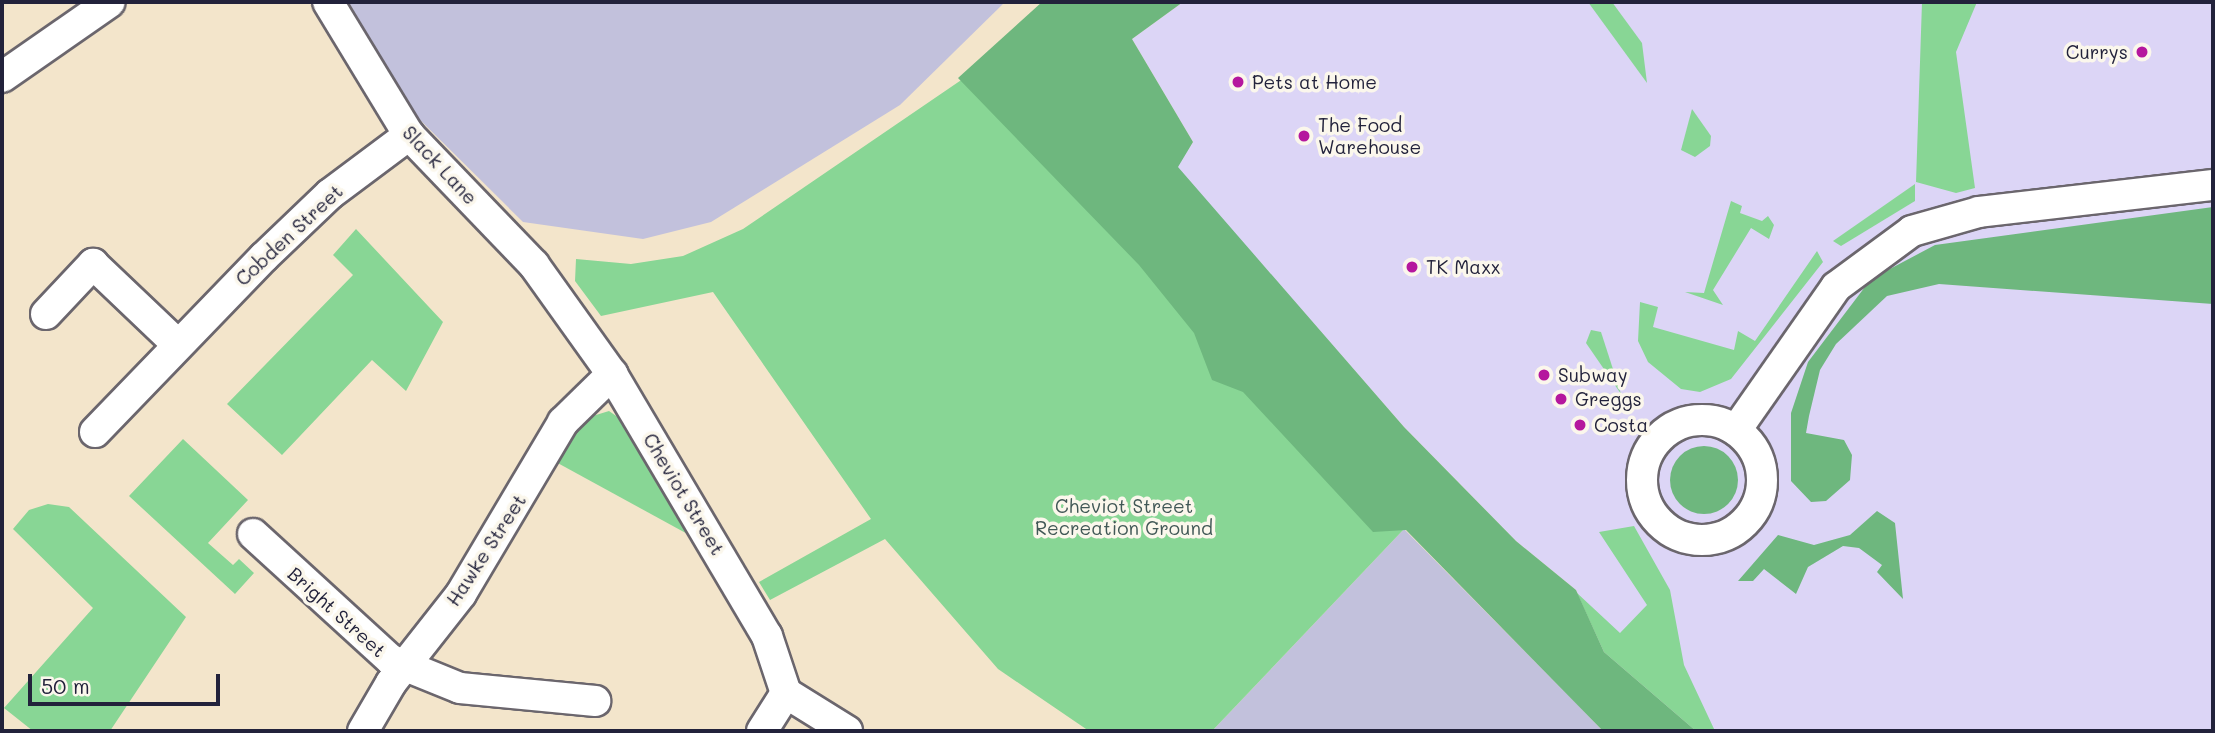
<!DOCTYPE html>
<style>
body{margin:0}
#map{position:relative;width:2215px;height:733px;overflow:hidden;background:#f3e5cb;font-family:Mali,sans-serif}
div>[style]{position:absolute}
[style*='--x']{left:calc(var(--x)*1px);top:calc(var(--y)*1px);width:calc(var(--w)*1px);rotate:calc(var(--a)*1deg)}
.built>*{inset:0;background:#dcd5f6}
.industrial>*{inset:0;background:#c2c1dc}
.green>*{inset:0;background:#88d695}
.forest>*{inset:0;background:#6eb77e}
.round{border-radius:50%}
.roads{filter:drop-shadow(2px 0 #6b666d) drop-shadow(-2px 0 #6b666d) drop-shadow(0 2px #6b666d) drop-shadow(0 -2px #6b666d)}
.minor>*{height:30px;margin:-15px;padding:0 15px;transform-origin:15px;border-radius:15px;background:#fff}
.minor>.ring{margin:-15px;padding:0;box-sizing:content-box;background:none;border:30px solid #fff;border-radius:50%}
.dots>*{width:19px;height:19px;translate:-50% -50%;box-sizing:border-box;border:4px solid #fbf7ec;border-radius:50%}
span{translate:-50% -50%;white-space:nowrap;text-align:center;line-height:1.15;-webkit-text-stroke:7px #fbf7ec;paint-order:stroke}
.poi-label{font-size:19px;color:#22223b}
.right{translate:-100% -50%;text-align:right}
.left{translate:0 -50%;text-align:left}
.street-label{font-size:19px;color:#22223b}
.park-label{font-size:19px;color:#415856}
.frame{position:absolute;inset:0;border:4px solid #22223b;pointer-events:none}
.scale{position:absolute;left:28px;top:674px;width:192px;height:32px;box-sizing:border-box;border:4px solid #22223b;border-top:0;padding-left:9px;font-size:21px;line-height:24px;white-space:nowrap;color:#22223b;-webkit-text-stroke:5px #fbf7ec;paint-order:stroke}
</style>
<div id="map">
<div class="built">
<div style="clip-path:polygon(1183px 2px,2213px 2px,2213px 731px,1696px 731px,1604px 652px,1576px 590px,1516px 541px,1404px 427px,1177px 167px,1193px 142px,1132px 39px)"></div>
</div>
<div class="industrial">
<div style="clip-path:polygon(347px 2px,1005px 2px,900px 105px,711px 222px,643px 239px,523px 222px,415px 115px)"></div>
<div style="clip-path:polygon(1404px 529px,1571px 698px,1603px 731px,1212px 731px)"></div>
</div>
<div class="green">
<div style="clip-path:polygon(1588px 2px,1612px 2px,1642px 43px,1647px 83px)"></div>
<div style="clip-path:polygon(1922px 2px,1977px 2px,1956px 52px,1975px 188px,1956px 193px,1916px 182px)"></div>
<div style="clip-path:polygon(973px 72px,1404px 529px,1212px 731px,1089px 731px,998px 669px,885px 539px,770px 600px,759px 582px,871px 519px,713px 292px,601px 316px,575px 281px,576px 259px,631px 264px,683px 256px,743px 229px)"></div>
<div style="clip-path:polygon(1692px 109px,1711px 136px,1710px 146px,1695px 157px,1681px 150px)"></div>
<div style="clip-path:polygon(1915px 184px,1915px 201px,1841px 246px,1833px 241px)"></div>
<div style="clip-path:polygon(1731px 201px,1742px 206px,1740px 213px,1762px 221px,1768px 216px,1774px 225px,1769px 239px,1751px 228px,1713px 290px,1723px 305px,1685px 292px,1704px 293px)"></div>
<div style="clip-path:polygon(356px 229px,443px 322px,406px 391px,372px 360px,282px 455px,227px 404px,353px 275px,333px 255px)"></div>
<div style="clip-path:polygon(1817px 251px,1823px 262px,1731px 379px,1700px 392px,1681px 389px,1648px 362px,1638px 341px,1640px 302px,1658px 307px,1653px 327px,1734px 350px,1738px 331px,1755px 341px)"></div>
<div style="clip-path:polygon(1591px 330px,1601px 332px,1621px 394px,1586px 343px)"></div>
<div style="clip-path:polygon(609px 411px,622px 420px,693px 537px,554px 461px,583px 419px)"></div>
<div style="clip-path:polygon(183px 439px,248px 500px,208px 543px,233px 565px,239px 559px,254px 573px,235px 594px,129px 496px)"></div>
<div style="clip-path:polygon(48px 504px,69px 507px,186px 617px,110px 731px,33px 731px,4px 708px,93px 608px,13px 529px,29px 510px)"></div>
<div style="clip-path:polygon(1634px 526px,1670px 590px,1684px 665px,1715px 731px,1696px 731px,1604px 652px,1577px 593px,1620px 633px,1647px 605px,1599px 532px)"></div>
</div>
<div class="forest">
<div style="clip-path:polygon(1042px 2px,1183px 2px,1132px 39px,1193px 142px,1178px 167px,1404px 427px,1516px 541px,1576px 590px,1604px 652px,1696px 731px,1603px 731px,1406px 530px,1373px 532px,1243px 392px,1212px 380px,1194px 333px,1139px 265px,958px 78px)"></div>
<div style="clip-path:polygon(2213px 207px,2213px 304px,1939px 284px,1887px 296px,1836px 344px,1820px 370px,1809px 416px,1806px 433px,1844px 440px,1852px 455px,1850px 480px,1826px 501px,1811px 502px,1791px 481px,1791px 413px,1808px 362px,1871px 279px,1935px 245px)"></div>
<div class="round" style="left:1670px;top:446px;width:68px;height:68px"></div>
<div style="clip-path:polygon(1877px 511px,1895px 523px,1903px 599px,1877px 572px,1882px 565px,1859px 548px,1843px 546px,1808px 567px,1796px 594px,1764px 569px,1753px 581px,1738px 581px,1778px 535px,1814px 545px,1850px 535px)"></div>
</div>
<div class="roads">
<div class="minor">
<div style="--x:328;--y:2;--w:156;--a:58.7"></div>
<div style="--x:409;--y:135;--w:180;--a:46.1"></div>
<div style="--x:534;--y:265;--w:134;--a:54.4"></div>
<div style="--x:612;--y:374;--w:304;--a:59.4"></div>
<div style="--x:767;--y:636;--w:60;--a:71.6"></div>
<div style="--x:786;--y:693;--w:72;--a:31.9"></div>
<div style="--x:2;--y:77;--w:131;--a:-34.8"></div>
<div style="--x:46;--y:314;--w:69;--a:-46.8"></div>
<div style="--x:93;--y:264;--w:117;--a:43.6"></div>
<div class="ring" style="left:1642px;top:420px;width:90px;height:90px"></div>
<div style="--x:1736;--y:430;--w:174;--a:-55"></div>
<div style="--x:1836;--y:287;--w:94;--a:-36.4"></div>
<div style="--x:1912;--y:231;--w:70;--a:-15.8"></div>
<div style="--x:1979;--y:212;--w:236;--a:-6.6"></div>
<div style="--x:95;--y:432;--w:243;--a:-46"></div>
<div style="--x:264;--y:257;--w:91;--a:-43.7"></div>
<div style="--x:330;--y:194;--w:99;--a:-36.8"></div>
<div style="--x:253;--y:534;--w:187;--a:42.4"></div>
<div style="--x:391;--y:660;--w:74;--a:22.1"></div>
<div style="--x:460;--y:688;--w:136;--a:5.5"></div>
<div style="--x:363;--y:731;--w:56;--a:-59.7"></div>
<div style="--x:391;--y:683;--w:113;--a:-51.8"></div>
<div style="--x:461;--y:594;--w:200;--a:-59.3"></div>
<div style="--x:563;--y:422;--w:69;--a:-44.4"></div>
<div style="--x:762;--y:731;--w:45;--a:-57.7"></div>
</div>
</div>
<div class="dots">
<div style="left:2142px;top:52px;background:#b5179e"></div>
<div style="left:1238px;top:82px;background:#b5179e"></div>
<div style="left:1304px;top:136px;background:#b5179e"></div>
<div style="left:1412px;top:267px;background:#b5179e"></div>
<div style="left:1544px;top:375px;background:#b5179e"></div>
<div style="left:1561px;top:399px;background:#b5179e"></div>
<div style="left:1580px;top:425px;background:#b5179e"></div>
</div>
<div class="poi-label">
<span class="right" style="left:2128px;top:52px">Currys</span>
<span class="left" style="left:1252px;top:82px">Pets at Home</span>
<span class="left" style="left:1318px;top:136px">The Food<br>Warehouse</span>
<span class="left" style="left:1426px;top:267px">TK Maxx</span>
<span class="left" style="left:1558px;top:375px">Subway</span>
<span class="left" style="left:1575px;top:399px">Greggs</span>
<span class="left" style="left:1594px;top:425px">Costa</span>
</div>
<div class="street-label">
<span style="left:440px;top:165px;rotate:47deg">Slack Lane</span>
<span style="left:289px;top:235px;rotate:-43deg">Cobden Street</span>
<span style="left:684px;top:494px;rotate:59deg">Cheviot Street</span>
<span style="left:486px;top:550px;rotate:-57deg">Hawke Street</span>
<span style="left:337px;top:612px;rotate:42deg">Bright Street</span>
</div>
<div class="park-label">
<span style="left:1124px;top:517px">Cheviot Street<br>Recreation Ground</span>
</div>
<div class="frame"></div>
<div class="scale">50 m</div>
</div>
